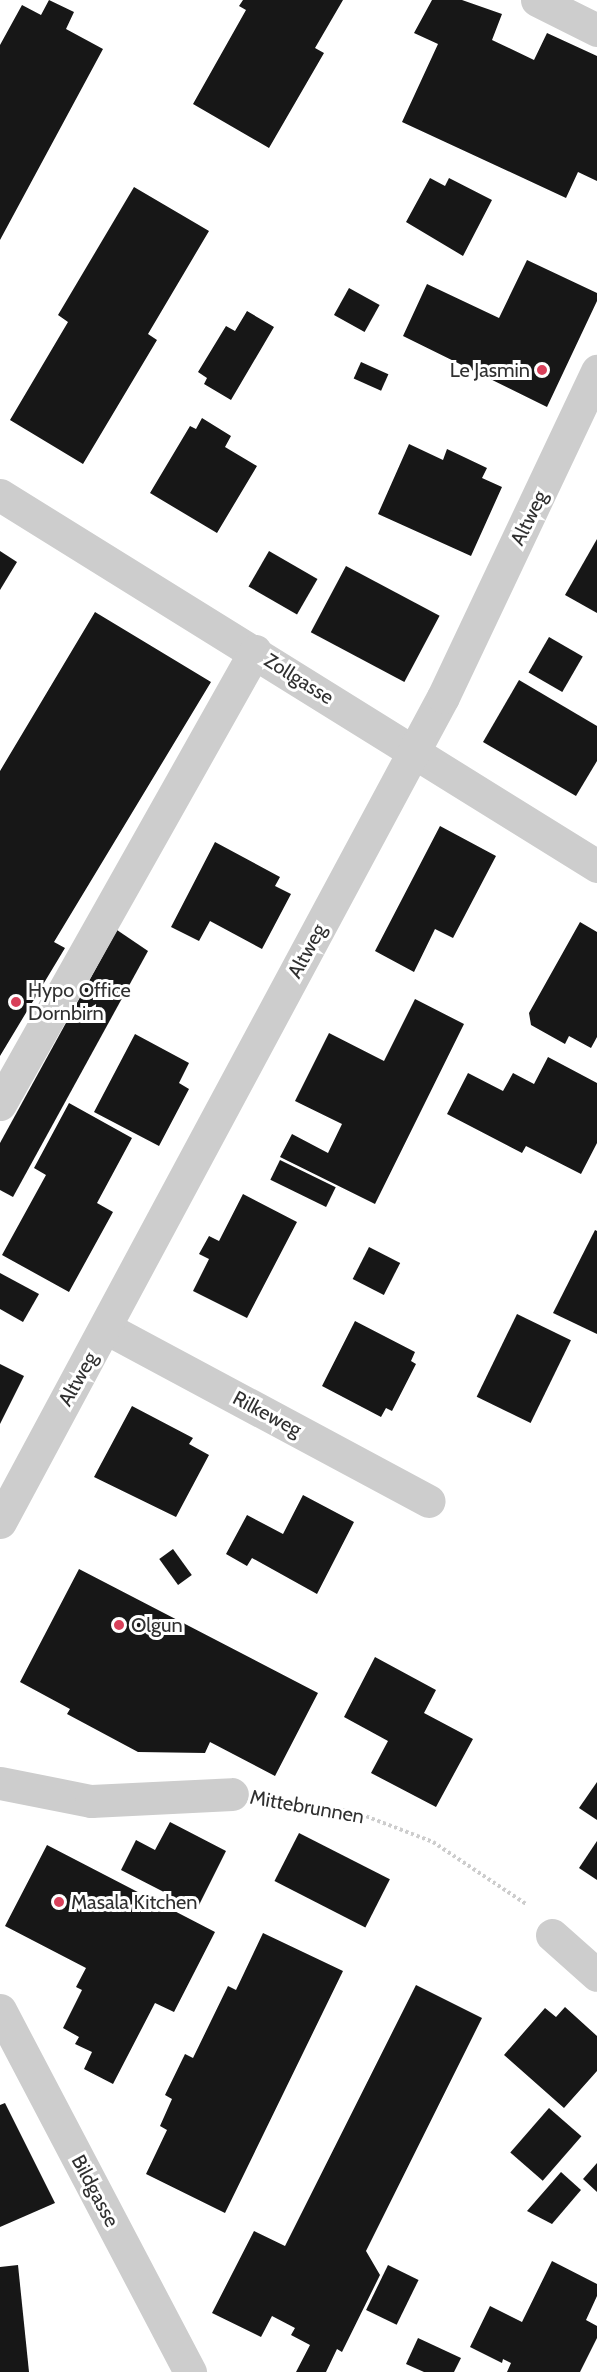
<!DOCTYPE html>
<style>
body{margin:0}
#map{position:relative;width:597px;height:2372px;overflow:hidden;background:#fff;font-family:Cabin,sans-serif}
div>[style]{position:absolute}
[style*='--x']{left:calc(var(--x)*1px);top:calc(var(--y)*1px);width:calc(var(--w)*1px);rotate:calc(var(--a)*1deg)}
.building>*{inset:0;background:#171717;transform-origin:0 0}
.path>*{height:4px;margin-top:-2px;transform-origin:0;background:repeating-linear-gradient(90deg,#cdcdcd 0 3px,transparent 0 6px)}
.minor>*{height:33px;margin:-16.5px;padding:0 16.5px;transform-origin:16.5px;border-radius:16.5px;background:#cdcdcd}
.dots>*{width:16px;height:16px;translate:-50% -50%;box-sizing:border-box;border:3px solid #fff;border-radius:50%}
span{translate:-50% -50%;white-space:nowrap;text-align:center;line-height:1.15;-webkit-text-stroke:6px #fff;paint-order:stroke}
.poi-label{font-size:20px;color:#303030}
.right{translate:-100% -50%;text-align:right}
.left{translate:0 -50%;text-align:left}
.street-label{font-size:20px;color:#303030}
</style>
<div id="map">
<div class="building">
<div style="clip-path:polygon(49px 0,74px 12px,66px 29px,103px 49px,0 240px,0 45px,22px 5px,41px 15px)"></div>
<div style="clip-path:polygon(243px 0,343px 0,315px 48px,324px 53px,269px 148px,193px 104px,246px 10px,239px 6px)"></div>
<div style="clip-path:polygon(432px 0,462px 0,502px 14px,492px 40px,534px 60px,547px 33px,597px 56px,597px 181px,578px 172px,566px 198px,402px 122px,438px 44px,414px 33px)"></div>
<div style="clip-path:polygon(430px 178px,445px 186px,449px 178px,492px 200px,463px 256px,406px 222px)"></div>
<div style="clip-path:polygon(134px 187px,209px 231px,148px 334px,157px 340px,83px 464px,10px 420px,68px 322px,58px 315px)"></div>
<div style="clip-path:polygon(527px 260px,597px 293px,597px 301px,547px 407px,403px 336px,427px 284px,499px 318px)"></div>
<div style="left:349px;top:288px;width:35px;height:31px;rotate:29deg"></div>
<div style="clip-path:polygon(247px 311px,274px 327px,231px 400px,204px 384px,207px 378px,198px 372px,226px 326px,235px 331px)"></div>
<div style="left:361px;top:362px;width:30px;height:18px;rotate:24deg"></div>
<div style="clip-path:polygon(202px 418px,231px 436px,225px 447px,257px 466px,217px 533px,150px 493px,190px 426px,196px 429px)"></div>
<div style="clip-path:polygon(409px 444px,443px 460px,447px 449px,487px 468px,482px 478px,502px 487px,471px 556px,378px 514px)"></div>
<div style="clip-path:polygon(597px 539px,597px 613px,565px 595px)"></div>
<div style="clip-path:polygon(0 551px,17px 562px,0 590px)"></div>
<div style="left:269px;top:551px;width:56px;height:41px;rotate:30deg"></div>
<div style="left:346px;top:566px;width:106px;height:75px;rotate:28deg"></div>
<div style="clip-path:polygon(95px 612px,211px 682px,54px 942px,65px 948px,0 1056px,0 771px)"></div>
<div style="left:549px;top:637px;width:39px;height:41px;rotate:30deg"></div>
<div style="clip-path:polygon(519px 680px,597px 726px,597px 761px,576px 796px,483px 742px)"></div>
<div style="clip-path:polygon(440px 826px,496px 856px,453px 938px,435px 929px,414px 972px,375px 951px)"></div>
<div style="clip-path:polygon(215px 842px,280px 877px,275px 886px,291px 894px,262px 949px,210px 921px,199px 941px,171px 927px)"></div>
<div style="clip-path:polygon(580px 922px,597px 932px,597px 1037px,591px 1048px,569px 1036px,565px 1044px,531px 1025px,529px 1013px)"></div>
<div style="clip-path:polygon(117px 930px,148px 951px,13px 1197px,0 1190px,0 1143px)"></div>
<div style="clip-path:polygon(415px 999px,464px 1024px,375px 1204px,280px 1157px,292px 1134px,328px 1153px,342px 1124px,295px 1101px,329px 1033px,384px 1061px)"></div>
<div style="clip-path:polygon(135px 1034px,189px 1063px,179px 1083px,189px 1089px,159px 1146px,94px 1112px)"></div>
<div style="clip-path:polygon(548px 1057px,597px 1083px,597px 1143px,581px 1174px,526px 1146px,522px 1153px,447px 1114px,468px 1073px,503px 1091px,513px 1073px,534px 1084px)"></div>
<div style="clip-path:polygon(69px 1103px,132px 1138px,97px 1203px,113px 1212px,69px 1292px,2px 1255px,46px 1175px,34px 1168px)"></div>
<div style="left:280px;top:1160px;width:62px;height:22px;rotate:26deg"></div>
<div style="clip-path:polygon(243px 1194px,297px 1222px,247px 1318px,193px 1291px,209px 1259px,199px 1254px,209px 1236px,219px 1241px)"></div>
<div style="clip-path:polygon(595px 1230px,597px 1231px,597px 1334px,553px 1313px)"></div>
<div style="left:369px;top:1247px;width:35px;height:36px;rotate:27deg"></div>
<div style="clip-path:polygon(0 1273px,39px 1294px,23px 1322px,0 1309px)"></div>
<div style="left:517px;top:1314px;width:60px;height:92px;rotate:26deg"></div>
<div style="clip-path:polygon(355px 1321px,415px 1352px,411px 1361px,416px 1364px,392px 1411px,386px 1408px,381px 1417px,322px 1386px)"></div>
<div style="clip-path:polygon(0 1364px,24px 1376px,0 1424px)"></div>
<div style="clip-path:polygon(132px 1406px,193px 1438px,189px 1444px,209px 1455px,176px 1517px,94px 1477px)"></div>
<div style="clip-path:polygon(303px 1495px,354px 1522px,317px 1594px,252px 1558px,247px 1566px,226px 1554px,247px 1515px,283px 1534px)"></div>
<div style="left:173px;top:1549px;width:32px;height:17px;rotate:54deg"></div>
<div style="clip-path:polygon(79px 1569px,318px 1693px,275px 1776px,210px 1742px,205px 1753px,138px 1752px,67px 1714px,70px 1709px,20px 1682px)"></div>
<div style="clip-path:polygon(375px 1657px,436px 1690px,424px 1713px,473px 1739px,436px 1807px,371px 1773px,388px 1741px,344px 1717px)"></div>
<div style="clip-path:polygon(597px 1782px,597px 1820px,579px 1808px)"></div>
<div style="clip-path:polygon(170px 1822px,226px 1851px,197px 1909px,121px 1870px,136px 1840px,155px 1850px)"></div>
<div style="left:299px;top:1833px;width:102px;height:54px;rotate:27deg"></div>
<div style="clip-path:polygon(597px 1841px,597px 1880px,579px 1868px)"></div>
<div style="clip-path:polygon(47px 1845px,215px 1932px,174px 2012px,155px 2003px,113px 2084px,84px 2069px,92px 2052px,75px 2044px,79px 2037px,63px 2028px,82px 1990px,76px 1987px,86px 1968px,5px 1926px)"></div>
<div style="clip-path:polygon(263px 1933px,343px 1971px,225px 2213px,146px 2174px,167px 2130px,160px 2126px,172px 2099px,165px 2095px,185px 2054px,193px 2058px,228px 1986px,236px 1990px)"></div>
<div style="clip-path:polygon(416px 1985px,482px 2018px,366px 2251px,380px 2275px,342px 2352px,337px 2349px,326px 2372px,296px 2372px,310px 2345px,291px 2335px,295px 2328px,272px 2316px,261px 2337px,212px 2313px,254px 2231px,285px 2246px)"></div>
<div style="clip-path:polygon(565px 2007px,597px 2036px,597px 2071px,564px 2108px,504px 2055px,545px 2008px,556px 2017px)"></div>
<div style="clip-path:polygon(5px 2103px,55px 2203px,0 2227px,0 2105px)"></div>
<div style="left:549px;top:2108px;width:43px;height:59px;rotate:41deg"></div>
<div style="clip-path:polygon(597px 2163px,597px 2192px,583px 2179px)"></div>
<div style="clip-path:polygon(561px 2172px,581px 2190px,552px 2224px,527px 2211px)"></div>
<div style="clip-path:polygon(552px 2261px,597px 2284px,597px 2296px,586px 2320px,597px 2326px,597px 2338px,580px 2372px,507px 2372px,511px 2363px,503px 2359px,502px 2363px,470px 2347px,490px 2306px,522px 2322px)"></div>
<div style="clip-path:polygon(18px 2265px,29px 2372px,0 2372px,0 2267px)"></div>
<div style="left:388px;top:2265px;width:34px;height:50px;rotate:26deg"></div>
<div style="clip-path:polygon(418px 2338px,461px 2358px,454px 2372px,424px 2372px,406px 2364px)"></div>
</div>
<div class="path">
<div style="--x:271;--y:1800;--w:85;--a:8.1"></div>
<div style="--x:355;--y:1812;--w:84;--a:21"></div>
<div style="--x:433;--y:1842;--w:112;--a:33.7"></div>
</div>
<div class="minor">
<div style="--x:537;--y:0;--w:67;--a:26.6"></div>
<div style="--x:0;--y:495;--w:703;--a:31.86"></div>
<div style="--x:0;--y:1104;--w:520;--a:-60.62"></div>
<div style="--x:106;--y:1328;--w:366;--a:28.2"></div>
<div style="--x:0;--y:1522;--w:936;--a:-61.77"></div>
<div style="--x:443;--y:697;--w:361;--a:-64.7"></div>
<div style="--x:0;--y:1783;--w:93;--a:11.2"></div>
<div style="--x:91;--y:1801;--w:141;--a:-2.8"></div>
<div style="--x:552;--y:1935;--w:60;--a:41.6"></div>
<div style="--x:0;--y:2010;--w:409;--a:62.3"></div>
</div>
<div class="dots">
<div style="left:542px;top:370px;background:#d8405a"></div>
<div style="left:16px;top:1002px;background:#d8405a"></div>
<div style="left:119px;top:1625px;background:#d8405a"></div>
<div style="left:59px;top:1902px;background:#d8405a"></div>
</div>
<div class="poi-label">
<span class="right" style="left:530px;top:370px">Le Jasmin</span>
<span class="left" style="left:28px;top:1002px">Hypo Office<br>Dornbirn</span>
<span class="left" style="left:131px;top:1625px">Olgun</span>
<span class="left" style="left:71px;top:1902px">Masala Kitchen</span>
</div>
<div class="street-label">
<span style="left:529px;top:518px;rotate:-64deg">Altweg</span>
<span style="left:299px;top:679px;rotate:32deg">Zollgasse</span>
<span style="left:307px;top:951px;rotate:-62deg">Altweg</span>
<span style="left:78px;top:1379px;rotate:-61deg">Altweg</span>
<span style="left:267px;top:1414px;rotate:28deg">Rilkeweg</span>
<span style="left:307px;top:1807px;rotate:10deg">Mittebrunnen</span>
<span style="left:95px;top:2191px;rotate:62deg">Bildgasse</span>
</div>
</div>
